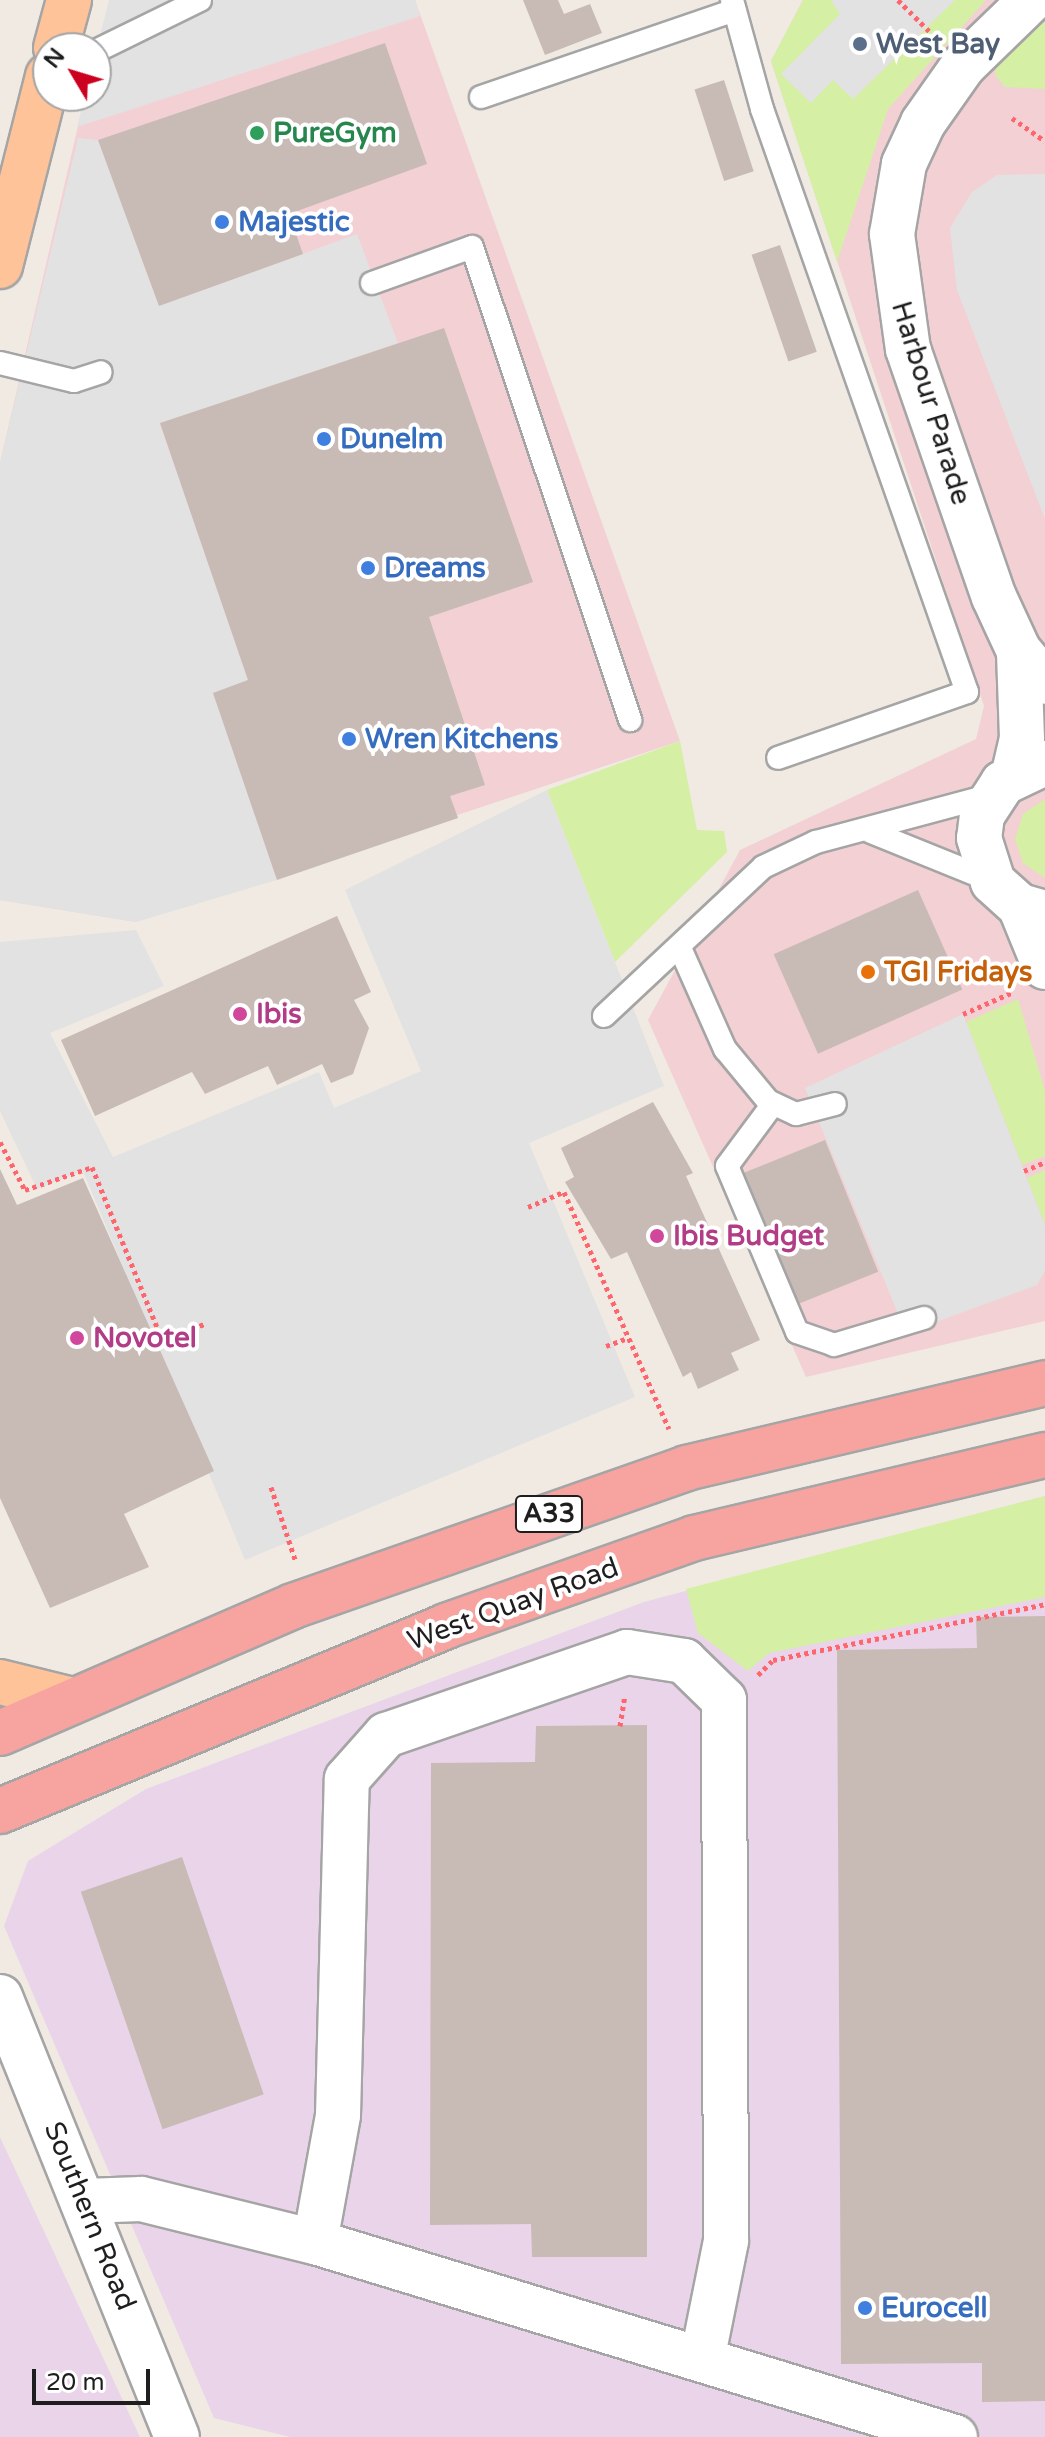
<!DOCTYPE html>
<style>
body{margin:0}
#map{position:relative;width:1045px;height:2437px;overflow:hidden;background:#f0eae3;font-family:"Varela Round",sans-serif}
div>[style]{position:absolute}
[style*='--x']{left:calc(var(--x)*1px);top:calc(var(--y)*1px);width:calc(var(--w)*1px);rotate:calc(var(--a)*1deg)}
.commercial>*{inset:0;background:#f3d0d4}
.industrial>*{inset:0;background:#ead4e9}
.grass>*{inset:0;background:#d5efa4}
.parking>*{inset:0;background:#e2e2e2}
.building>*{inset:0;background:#c8bbb6;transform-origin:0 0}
.path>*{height:5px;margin-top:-2.5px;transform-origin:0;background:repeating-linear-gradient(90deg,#ff656d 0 4px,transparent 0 8px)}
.roads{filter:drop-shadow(2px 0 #a5a5a5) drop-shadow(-2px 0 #a5a5a5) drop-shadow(0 2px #a5a5a5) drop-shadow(0 -2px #a5a5a5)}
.service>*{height:22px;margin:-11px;padding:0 11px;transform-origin:11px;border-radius:11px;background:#fff}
.minor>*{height:44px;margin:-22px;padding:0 22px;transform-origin:22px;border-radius:22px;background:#fff}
.primary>*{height:44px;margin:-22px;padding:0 22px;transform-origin:22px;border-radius:22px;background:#ffc399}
.trunk>*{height:44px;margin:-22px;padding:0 22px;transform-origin:22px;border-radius:22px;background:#f7a3a0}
.dots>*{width:22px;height:22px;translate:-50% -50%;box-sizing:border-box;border:4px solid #fff;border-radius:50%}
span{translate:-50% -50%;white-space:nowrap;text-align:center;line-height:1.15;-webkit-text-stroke:8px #fff;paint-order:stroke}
.shield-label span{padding:2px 6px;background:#fff;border:2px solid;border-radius:6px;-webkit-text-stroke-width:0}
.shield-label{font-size:26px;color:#1e1e1e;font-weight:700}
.service-label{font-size:28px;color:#4e5e75;font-weight:700}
.left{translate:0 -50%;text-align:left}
.leisure-label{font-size:28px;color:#27864d;font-weight:700}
.shop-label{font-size:28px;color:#366cbe;font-weight:700}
.street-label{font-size:28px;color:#1e1e1e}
.food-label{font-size:28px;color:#c56008;font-weight:700}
.hotel-label{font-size:28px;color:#b23c85;font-weight:700}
.north{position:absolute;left:32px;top:32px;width:80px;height:80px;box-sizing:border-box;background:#fff;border:2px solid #a5a5a5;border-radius:50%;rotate:308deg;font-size:22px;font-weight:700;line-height:32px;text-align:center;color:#1e1e1e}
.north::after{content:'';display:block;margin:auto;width:28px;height:36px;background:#cc001f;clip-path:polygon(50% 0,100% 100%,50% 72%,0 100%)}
.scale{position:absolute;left:32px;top:2369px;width:118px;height:36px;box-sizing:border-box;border:4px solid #1e1e1e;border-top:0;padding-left:10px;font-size:24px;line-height:28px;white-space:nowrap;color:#1e1e1e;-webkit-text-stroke:6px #fff;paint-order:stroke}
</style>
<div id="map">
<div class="commercial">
<div style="clip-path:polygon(109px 0,415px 0,680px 741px,136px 922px,0 900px,0 463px,85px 96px,96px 96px)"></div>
<div style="clip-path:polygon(803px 0,1045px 0,1045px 1321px,806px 1377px,648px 1020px,740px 850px,976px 739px,984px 706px,771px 61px)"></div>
</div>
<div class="industrial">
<div style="clip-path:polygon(1045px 1496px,1045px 2437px,290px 2437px,214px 2418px,4px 1926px,28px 1861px,146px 1789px,644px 1602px)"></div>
<div style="clip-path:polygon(0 2137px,140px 2437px,0 2437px)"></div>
</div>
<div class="grass">
<div style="clip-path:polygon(803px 0,986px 0,888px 109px,837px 262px,771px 61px)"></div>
<div style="clip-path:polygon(1045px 17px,1045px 89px,1005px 87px,995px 75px,997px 63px)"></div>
<div style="clip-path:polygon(680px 741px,697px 830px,724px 831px,727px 852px,615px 962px,547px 790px)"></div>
<div style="clip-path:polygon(1045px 799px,1045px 878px,1023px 863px,1015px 839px,1023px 814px)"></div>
<div style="clip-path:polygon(1018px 999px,1045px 1091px,1045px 1156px,1022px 1165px,966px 1022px)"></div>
<div style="clip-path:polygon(1045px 1170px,1045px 1225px,1027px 1178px)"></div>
<div style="clip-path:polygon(1045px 1496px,1045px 1597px,769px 1653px,748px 1671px,698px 1633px,686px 1589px)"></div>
</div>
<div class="parking">
<div style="clip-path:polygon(109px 0,415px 0,420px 16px,77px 127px,85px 96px,96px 96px,96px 52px)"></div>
<div style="clip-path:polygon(831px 0,955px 0,853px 99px,833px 80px,811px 103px,781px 74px,840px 14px)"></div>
<div style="clip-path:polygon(78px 138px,98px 140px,159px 306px,357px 234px,398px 343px,160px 424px,248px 680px,213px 693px,277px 880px,136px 922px,0 900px,0 463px)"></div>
<div style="clip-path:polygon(1045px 174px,1045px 519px,957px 290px,950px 228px,972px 192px,997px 175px)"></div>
<div style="clip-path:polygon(547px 790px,664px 1086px,529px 1143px,635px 1397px,245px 1560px,83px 1171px,37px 1189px,0 1111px,0 942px,136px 930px,164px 986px,50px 1033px,113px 1157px,319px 1072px,334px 1108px,421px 1071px,345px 890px)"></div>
<div style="clip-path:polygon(963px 1014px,1045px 1225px,1045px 1271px,1037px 1285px,906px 1333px,805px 1088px)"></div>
</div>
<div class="building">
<div style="clip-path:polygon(523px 0,558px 0,564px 14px,590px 4px,602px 33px,545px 55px)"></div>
<div style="clip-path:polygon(385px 43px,427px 164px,289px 214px,303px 254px,159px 306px,98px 140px)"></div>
<div style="left:724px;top:80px;width:96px;height:31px;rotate:72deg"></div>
<div style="left:780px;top:245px;width:113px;height:30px;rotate:71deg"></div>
<div style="clip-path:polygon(444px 328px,533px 582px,429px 617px,485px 785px,450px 796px,458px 818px,277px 880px,213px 693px,248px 680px,160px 423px)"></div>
<div style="left:918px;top:890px;width:109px;height:158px;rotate:66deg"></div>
<div style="clip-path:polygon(337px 916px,371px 992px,354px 1000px,369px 1028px,353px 1074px,331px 1083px,322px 1064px,277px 1085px,268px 1066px,205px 1094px,192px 1072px,95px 1116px,61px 1040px)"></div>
<div style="clip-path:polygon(653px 1102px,693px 1173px,686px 1176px,760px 1340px,731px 1353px,739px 1370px,698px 1389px,691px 1372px,683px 1377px,627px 1252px,611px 1259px,565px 1182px,574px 1177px,561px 1148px)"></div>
<div style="left:825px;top:1140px;width:142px;height:89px;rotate:68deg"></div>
<div style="clip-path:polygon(0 1169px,17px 1205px,83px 1178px,214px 1471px,124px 1514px,149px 1567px,50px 1608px,0 1498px)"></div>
<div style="clip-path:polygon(1045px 1616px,1045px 2401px,982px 2402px,982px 2363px,841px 2364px,837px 1650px,977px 1648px,976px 1617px)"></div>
<div style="clip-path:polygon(647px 1725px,647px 2257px,532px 2257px,531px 2224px,430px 2225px,431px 1763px,535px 1762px,536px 1726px)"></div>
<div style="left:182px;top:1857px;width:251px;height:107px;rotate:71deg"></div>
</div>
<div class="path">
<div style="--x:898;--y:0;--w:51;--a:45"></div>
<div style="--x:1012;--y:118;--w:40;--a:34.9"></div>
<div style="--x:963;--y:1014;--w:55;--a:-23.7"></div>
<div style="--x:0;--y:1142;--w:54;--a:62.5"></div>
<div style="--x:25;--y:1190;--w:71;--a:-18.9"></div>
<div style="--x:92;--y:1167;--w:189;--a:67.9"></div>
<div style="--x:163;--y:1342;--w:45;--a:-23.7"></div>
<div style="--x:1024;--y:1171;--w:23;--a:-23"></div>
<div style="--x:528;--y:1207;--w:39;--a:-23"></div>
<div style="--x:564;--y:1192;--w:259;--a:66.1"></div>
<div style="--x:606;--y:1346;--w:23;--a:-20"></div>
<div style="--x:271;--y:1487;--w:79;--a:71.6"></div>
<div style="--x:758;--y:1675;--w:21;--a:-45"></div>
<div style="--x:773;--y:1660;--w:278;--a:-11.6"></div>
<div style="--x:620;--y:1726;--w:31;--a:-81"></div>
</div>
<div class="roads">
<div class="service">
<div style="--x:732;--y:0;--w:113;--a:74.6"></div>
<div style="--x:762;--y:109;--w:618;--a:70.63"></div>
<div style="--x:967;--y:692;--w:200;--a:160.8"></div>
<div style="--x:96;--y:51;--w:116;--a:-26.1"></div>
<div style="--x:481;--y:97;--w:268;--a:-18.9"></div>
<div style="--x:372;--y:283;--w:106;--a:-19.8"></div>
<div style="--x:472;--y:247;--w:499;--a:71.5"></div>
<div style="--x:0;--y:363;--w:76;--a:13.7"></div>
<div style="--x:74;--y:381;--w:28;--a:-18"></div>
<div style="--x:871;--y:832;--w:131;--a:22"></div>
<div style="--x:680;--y:948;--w:111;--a:66"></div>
<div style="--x:725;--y:1049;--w:67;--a:50.4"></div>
<div style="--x:768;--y:1101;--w:31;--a:25"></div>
<div style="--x:796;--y:1114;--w:40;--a:-14.4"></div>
<div style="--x:604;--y:1016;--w:218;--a:-43.1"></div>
<div style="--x:763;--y:867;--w:59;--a:-25.3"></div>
<div style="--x:816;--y:842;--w:182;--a:-15"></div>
<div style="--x:773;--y:1104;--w:77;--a:126.6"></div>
<div style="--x:727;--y:1166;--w:180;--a:67.1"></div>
<div style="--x:797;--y:1332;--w:39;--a:19"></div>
<div style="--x:834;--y:1345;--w:94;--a:-16.7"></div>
</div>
<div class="minor">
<div style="--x:1031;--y:0;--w:95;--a:135.9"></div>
<div style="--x:963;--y:66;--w:70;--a:125.1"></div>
<div style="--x:923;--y:123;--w:45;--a:114.9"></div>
<div style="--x:904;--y:164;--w:71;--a:99.7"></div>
<div style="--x:892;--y:234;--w:116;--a:82.1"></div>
<div style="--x:908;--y:349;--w:262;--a:70.9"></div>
<div style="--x:994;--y:597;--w:60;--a:65.2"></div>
<div style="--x:1019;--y:651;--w:40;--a:50"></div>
<div style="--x:1045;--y:763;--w:47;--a:154.5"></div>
<div style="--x:1003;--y:783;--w:38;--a:123"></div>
<div style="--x:982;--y:815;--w:23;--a:97"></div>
<div style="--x:979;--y:838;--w:46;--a:72.3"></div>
<div style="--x:993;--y:882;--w:36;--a:42"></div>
<div style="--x:1020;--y:906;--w:26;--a:16"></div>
<div style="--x:1014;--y:773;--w:35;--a:-77"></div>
<div style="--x:1022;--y:739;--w:88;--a:-92"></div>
<div style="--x:1020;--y:906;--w:66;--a:67.7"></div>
<div style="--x:0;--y:1997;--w:474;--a:68.1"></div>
<div style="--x:85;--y:2201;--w:56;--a:-2"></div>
<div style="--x:141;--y:2199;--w:179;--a:13.9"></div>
<div style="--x:315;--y:2242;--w:669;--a:16.95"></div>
<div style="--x:315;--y:2242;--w:129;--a:-79.7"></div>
<div style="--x:338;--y:2115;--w:336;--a:-88.5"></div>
<div style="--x:347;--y:1779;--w:59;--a:-48.4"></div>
<div style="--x:386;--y:1735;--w:255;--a:-19"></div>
<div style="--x:627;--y:1652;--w:58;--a:9"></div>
<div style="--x:684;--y:1661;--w:56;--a:44.3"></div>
<div style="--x:724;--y:1700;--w:541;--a:89.79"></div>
<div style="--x:726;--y:2241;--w:116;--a:101.4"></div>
</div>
<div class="primary">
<div style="--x:56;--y:48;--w:50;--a:-74.8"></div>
<div style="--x:0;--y:266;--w:196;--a:-75.8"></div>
<div style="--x:0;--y:1682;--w:74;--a:14"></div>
</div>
<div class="trunk">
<div style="--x:0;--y:1733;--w:319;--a:-23.4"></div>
<div style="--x:293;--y:1606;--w:417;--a:-19.3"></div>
<div style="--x:686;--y:1468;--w:369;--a:-13.3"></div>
<div style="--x:0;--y:1811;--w:483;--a:-22.5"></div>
<div style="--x:446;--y:1626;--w:263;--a:-19.5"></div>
<div style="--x:694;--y:1538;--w:361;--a:-13.3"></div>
</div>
</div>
<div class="dots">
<div style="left:860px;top:44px;background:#5c6f8a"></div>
<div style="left:257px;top:133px;background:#2e9e5b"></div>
<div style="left:222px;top:222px;background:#3f7fe0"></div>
<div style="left:324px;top:439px;background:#3f7fe0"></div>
<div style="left:368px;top:568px;background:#3f7fe0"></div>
<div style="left:349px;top:739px;background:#3f7fe0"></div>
<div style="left:868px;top:972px;background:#e8710a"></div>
<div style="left:240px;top:1014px;background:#d1479c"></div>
<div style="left:657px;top:1236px;background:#d1479c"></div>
<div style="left:77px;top:1338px;background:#d1479c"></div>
<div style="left:865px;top:2308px;background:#3f7fe0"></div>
</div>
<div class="shield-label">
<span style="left:549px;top:1514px">A33</span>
</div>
<div class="service-label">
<span class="left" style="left:876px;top:44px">West Bay</span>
</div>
<div class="leisure-label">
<span class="left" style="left:273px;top:133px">PureGym</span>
</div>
<div class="shop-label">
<span class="left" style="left:238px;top:222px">Majestic</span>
<span class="left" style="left:340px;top:439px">Dunelm</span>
<span class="left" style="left:384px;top:568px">Dreams</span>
<span class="left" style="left:365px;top:739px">Wren Kitchens</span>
<span class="left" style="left:881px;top:2308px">Eurocell</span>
</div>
<div class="street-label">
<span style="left:931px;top:403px;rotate:73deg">Harbour Parade</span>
<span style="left:513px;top:1604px;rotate:-20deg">West Quay Road</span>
<span style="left:90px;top:2216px;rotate:68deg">Southern Road</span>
</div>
<div class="food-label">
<span class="left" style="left:884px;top:972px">TGI Fridays</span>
</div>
<div class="hotel-label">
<span class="left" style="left:256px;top:1014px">Ibis</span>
<span class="left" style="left:673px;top:1236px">Ibis Budget</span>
<span class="left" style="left:93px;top:1338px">Novotel</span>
</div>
<div class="north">N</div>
<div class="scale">20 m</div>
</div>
